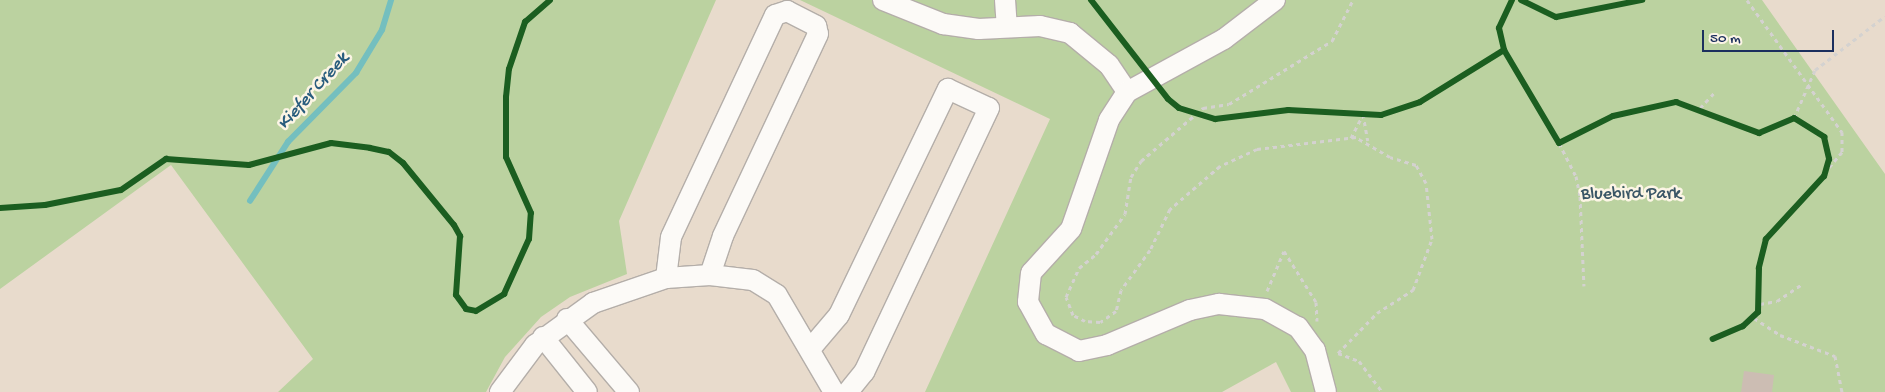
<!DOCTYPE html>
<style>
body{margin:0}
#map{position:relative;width:1885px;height:392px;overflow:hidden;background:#e8dbcc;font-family:"Gochi Hand",sans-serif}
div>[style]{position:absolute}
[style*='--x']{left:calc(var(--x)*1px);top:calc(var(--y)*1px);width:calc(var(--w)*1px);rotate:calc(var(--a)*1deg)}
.green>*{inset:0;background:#bbd2a0}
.stream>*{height:5.5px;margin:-2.75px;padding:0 2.75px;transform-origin:2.75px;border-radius:2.75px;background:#74bfbf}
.building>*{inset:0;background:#ccbdb3}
.path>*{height:3px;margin-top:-1.5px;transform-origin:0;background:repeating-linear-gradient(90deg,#d4d2d0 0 4px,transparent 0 8px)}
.roads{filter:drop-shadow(1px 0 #b4aea9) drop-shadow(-1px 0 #b4aea9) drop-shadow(0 1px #b4aea9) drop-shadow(0 -1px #b4aea9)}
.minor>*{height:20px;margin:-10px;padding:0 10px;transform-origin:10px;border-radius:10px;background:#fcfaf7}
.cycleway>*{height:6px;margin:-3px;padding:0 3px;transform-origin:3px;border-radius:3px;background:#1b5e20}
span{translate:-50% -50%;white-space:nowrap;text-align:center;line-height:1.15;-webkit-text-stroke:5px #fcf5e5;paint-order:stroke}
.park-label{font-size:18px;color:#3a5666}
.water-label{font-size:19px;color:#295d7e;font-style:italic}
.scale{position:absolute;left:1702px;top:30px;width:132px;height:22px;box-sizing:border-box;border:2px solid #1b2f5e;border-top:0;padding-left:6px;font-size:15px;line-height:18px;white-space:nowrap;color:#1b2f5e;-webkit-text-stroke:4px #fcf5e5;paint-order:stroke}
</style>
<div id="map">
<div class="green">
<div style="clip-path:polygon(0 0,716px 0,619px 221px,627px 274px,570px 297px,541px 317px,505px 357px,486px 392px,278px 392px,313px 359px,171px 165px,0 289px)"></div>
<div style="clip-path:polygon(800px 0,1762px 0,1885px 174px,1885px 392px,1291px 392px,1276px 362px,1222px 392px,925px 392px,1050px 119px)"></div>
</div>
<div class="stream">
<div style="--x:250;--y:201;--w:70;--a:-57.2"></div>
<div style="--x:288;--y:142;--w:97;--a:-45.4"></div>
<div style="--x:356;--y:73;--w:50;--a:-58.8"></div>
<div style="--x:382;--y:30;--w:31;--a:-73"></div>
</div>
<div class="building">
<div style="clip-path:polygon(1744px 371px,1774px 375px,1772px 392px,1741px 392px)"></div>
</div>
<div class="path">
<div style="--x:1747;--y:0;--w:163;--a:54.3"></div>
<div style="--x:1842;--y:132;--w:20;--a:90"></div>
<div style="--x:1842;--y:152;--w:25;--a:130"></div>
<div style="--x:1700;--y:108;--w:22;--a:-47"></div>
<div style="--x:1794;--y:118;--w:52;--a:-66.4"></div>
<div style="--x:1815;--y:70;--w:88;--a:-37.6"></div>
<div style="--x:1351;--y:138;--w:27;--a:-63"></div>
<div style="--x:1363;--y:114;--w:27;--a:80"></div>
<div style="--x:1559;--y:143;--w:37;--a:63"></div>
<div style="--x:1576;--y:176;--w:20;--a:79"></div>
<div style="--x:1580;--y:196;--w:90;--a:87.5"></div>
<div style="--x:1267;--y:291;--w:43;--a:-67"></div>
<div style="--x:1284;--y:251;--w:60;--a:57.9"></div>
<div style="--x:1316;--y:302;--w:19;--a:87"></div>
<div style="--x:1760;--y:304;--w:17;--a:-10"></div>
<div style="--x:1777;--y:301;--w:30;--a:-34"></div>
<div style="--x:1754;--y:318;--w:31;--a:33"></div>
<div style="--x:1780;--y:335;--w:59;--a:20.9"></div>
<div style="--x:1835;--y:356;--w:37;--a:79"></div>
<div style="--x:1338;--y:353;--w:56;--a:-45.7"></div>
<div style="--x:1377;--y:313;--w:43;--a:-32.6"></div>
<div style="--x:1413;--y:290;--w:54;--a:-69.6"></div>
<div style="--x:1432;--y:239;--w:56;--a:-96.1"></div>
<div style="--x:1426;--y:183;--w:21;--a:-119"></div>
<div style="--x:1416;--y:165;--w:27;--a:-163"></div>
<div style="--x:1390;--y:157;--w:39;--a:-150"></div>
<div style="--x:1356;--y:137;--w:100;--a:173.1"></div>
<div style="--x:1257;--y:149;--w:41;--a:155.3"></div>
<div style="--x:1220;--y:166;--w:66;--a:139.3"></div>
<div style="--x:1170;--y:209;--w:46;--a:116"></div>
<div style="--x:1150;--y:250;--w:49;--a:125.9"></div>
<div style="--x:1121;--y:290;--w:22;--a:103"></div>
<div style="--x:1116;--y:311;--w:19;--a:145"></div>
<div style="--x:1100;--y:322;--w:15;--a:-176"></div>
<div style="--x:1085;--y:321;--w:13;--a:-153"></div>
<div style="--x:1073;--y:315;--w:19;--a:-111"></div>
<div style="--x:1066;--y:297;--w:32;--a:-66"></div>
<div style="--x:1079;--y:268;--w:22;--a:-39"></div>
<div style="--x:1096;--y:254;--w:49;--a:-54.1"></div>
<div style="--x:1125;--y:214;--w:37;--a:-81"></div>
<div style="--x:1131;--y:177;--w:19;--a:-58"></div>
<div style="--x:1141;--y:161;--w:82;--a:-40.5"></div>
<div style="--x:1203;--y:108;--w:26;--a:-9"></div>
<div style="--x:1229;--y:104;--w:121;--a:-31.5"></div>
<div style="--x:1332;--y:41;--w:46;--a:-62.9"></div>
<div style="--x:1338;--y:353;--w:22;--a:21"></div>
<div style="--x:1359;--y:361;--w:39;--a:53"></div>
</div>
<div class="roads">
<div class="minor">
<div style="--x:883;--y:0;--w:65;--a:21.8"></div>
<div style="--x:943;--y:24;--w:36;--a:8"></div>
<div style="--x:979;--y:29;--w:61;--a:-2.8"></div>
<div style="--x:1040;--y:26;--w:31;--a:13"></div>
<div style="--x:1070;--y:33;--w:50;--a:39.4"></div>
<div style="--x:1109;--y:65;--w:32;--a:56"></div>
<div style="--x:1005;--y:0;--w:26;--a:86"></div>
<div style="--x:1275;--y:0;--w:64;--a:142.6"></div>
<div style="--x:1224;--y:39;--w:111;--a:151.3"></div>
<div style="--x:1127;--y:92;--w:33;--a:123"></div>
<div style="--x:1109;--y:120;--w:115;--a:109.2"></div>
<div style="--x:1071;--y:229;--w:59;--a:132.3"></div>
<div style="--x:1031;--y:273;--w:29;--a:96"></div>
<div style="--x:1028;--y:302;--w:37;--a:61"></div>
<div style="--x:1046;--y:334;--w:37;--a:27"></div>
<div style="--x:1079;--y:351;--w:29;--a:-12"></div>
<div style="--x:1107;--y:345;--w:90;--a:-22.9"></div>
<div style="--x:1190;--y:310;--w:30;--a:-12"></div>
<div style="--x:1219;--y:304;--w:46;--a:6.2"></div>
<div style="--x:1265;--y:309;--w:38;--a:29"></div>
<div style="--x:1298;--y:327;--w:29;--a:54"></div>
<div style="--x:1315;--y:350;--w:43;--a:75.3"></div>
<div style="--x:666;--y:278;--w:41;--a:-83"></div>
<div style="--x:671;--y:237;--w:245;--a:-64.9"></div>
<div style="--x:775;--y:15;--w:13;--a:-18"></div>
<div style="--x:787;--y:11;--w:33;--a:27"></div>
<div style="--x:816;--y:26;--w:8;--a:76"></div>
<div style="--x:818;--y:34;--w:223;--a:115.2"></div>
<div style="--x:723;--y:236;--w:41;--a:108.4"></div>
<div style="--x:567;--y:319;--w:96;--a:49.7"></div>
<div style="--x:543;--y:337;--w:70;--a:51.3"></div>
<div style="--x:811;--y:348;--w:43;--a:-49.7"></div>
<div style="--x:839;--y:315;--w:251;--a:-64.3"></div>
<div style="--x:948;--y:89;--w:45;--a:24.9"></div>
<div style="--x:989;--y:108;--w:292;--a:115.3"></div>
<div style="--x:864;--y:372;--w:26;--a:129"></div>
<div style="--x:500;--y:392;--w:59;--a:-53.3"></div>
<div style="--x:535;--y:345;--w:72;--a:-35.9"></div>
<div style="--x:593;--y:303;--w:77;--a:-18.9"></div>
<div style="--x:666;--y:278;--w:44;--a:-3.9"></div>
<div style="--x:710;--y:275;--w:43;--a:6.6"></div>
<div style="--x:753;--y:280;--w:28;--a:32"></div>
<div style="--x:777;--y:295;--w:113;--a:59.6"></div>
</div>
</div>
<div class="cycleway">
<div style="--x:1091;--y:0;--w:125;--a:52.1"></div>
<div style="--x:1168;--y:99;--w:14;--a:39"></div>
<div style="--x:1179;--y:108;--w:38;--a:17"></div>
<div style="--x:1215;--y:119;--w:74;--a:-7"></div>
<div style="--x:1288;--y:110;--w:93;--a:3.1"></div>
<div style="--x:1381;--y:115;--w:41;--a:-18.4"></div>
<div style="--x:1420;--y:102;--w:99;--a:-31.8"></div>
<div style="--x:1512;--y:0;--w:31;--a:115"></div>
<div style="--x:1499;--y:28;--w:23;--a:77"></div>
<div style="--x:1504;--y:50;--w:108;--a:59.4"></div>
<div style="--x:1559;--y:143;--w:60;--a:-26.6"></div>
<div style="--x:1613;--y:116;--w:65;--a:-12.5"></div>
<div style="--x:1676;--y:102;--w:89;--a:20.5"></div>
<div style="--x:1759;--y:133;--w:38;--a:-23"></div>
<div style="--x:1794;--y:118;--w:36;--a:32"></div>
<div style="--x:1824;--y:137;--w:23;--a:77"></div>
<div style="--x:1829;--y:159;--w:18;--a:106"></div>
<div style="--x:1824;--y:176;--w:86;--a:132.6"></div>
<div style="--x:1766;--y:239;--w:30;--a:104"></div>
<div style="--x:1759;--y:268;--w:44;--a:91.3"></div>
<div style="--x:1758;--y:312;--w:21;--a:137"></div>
<div style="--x:1743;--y:326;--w:33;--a:157"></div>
<div style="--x:1521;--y:0;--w:39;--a:26"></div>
<div style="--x:1556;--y:17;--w:88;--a:-11.2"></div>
<div style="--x:0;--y:208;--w:45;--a:-3.8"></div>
<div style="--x:45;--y:205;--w:77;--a:-11.2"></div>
<div style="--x:121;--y:190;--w:55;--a:-34.6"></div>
<div style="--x:166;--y:159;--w:83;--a:4.1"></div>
<div style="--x:249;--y:165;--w:85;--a:-15"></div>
<div style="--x:331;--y:143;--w:39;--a:7"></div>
<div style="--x:370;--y:148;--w:19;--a:12"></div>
<div style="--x:389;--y:152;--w:18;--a:38"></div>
<div style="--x:403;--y:163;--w:80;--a:50.6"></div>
<div style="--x:454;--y:225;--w:13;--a:61"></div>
<div style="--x:460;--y:236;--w:59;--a:93.9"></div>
<div style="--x:456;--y:295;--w:17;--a:54"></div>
<div style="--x:466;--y:309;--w:10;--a:11"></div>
<div style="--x:476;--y:311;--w:33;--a:-31"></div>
<div style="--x:504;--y:294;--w:60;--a:-65.6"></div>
<div style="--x:529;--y:239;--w:26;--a:-86"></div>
<div style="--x:531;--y:213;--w:61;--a:-114.1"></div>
<div style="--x:506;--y:157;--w:60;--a:-90"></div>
<div style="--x:506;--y:97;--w:28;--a:-84"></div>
<div style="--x:509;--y:69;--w:50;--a:-71.2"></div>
<div style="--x:525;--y:22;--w:33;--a:-41"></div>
</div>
<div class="park-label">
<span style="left:1631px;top:195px">Bluebird Park</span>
</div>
<div class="water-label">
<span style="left:314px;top:92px;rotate:-48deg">Kiefer Creek</span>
</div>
<div class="scale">50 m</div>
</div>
